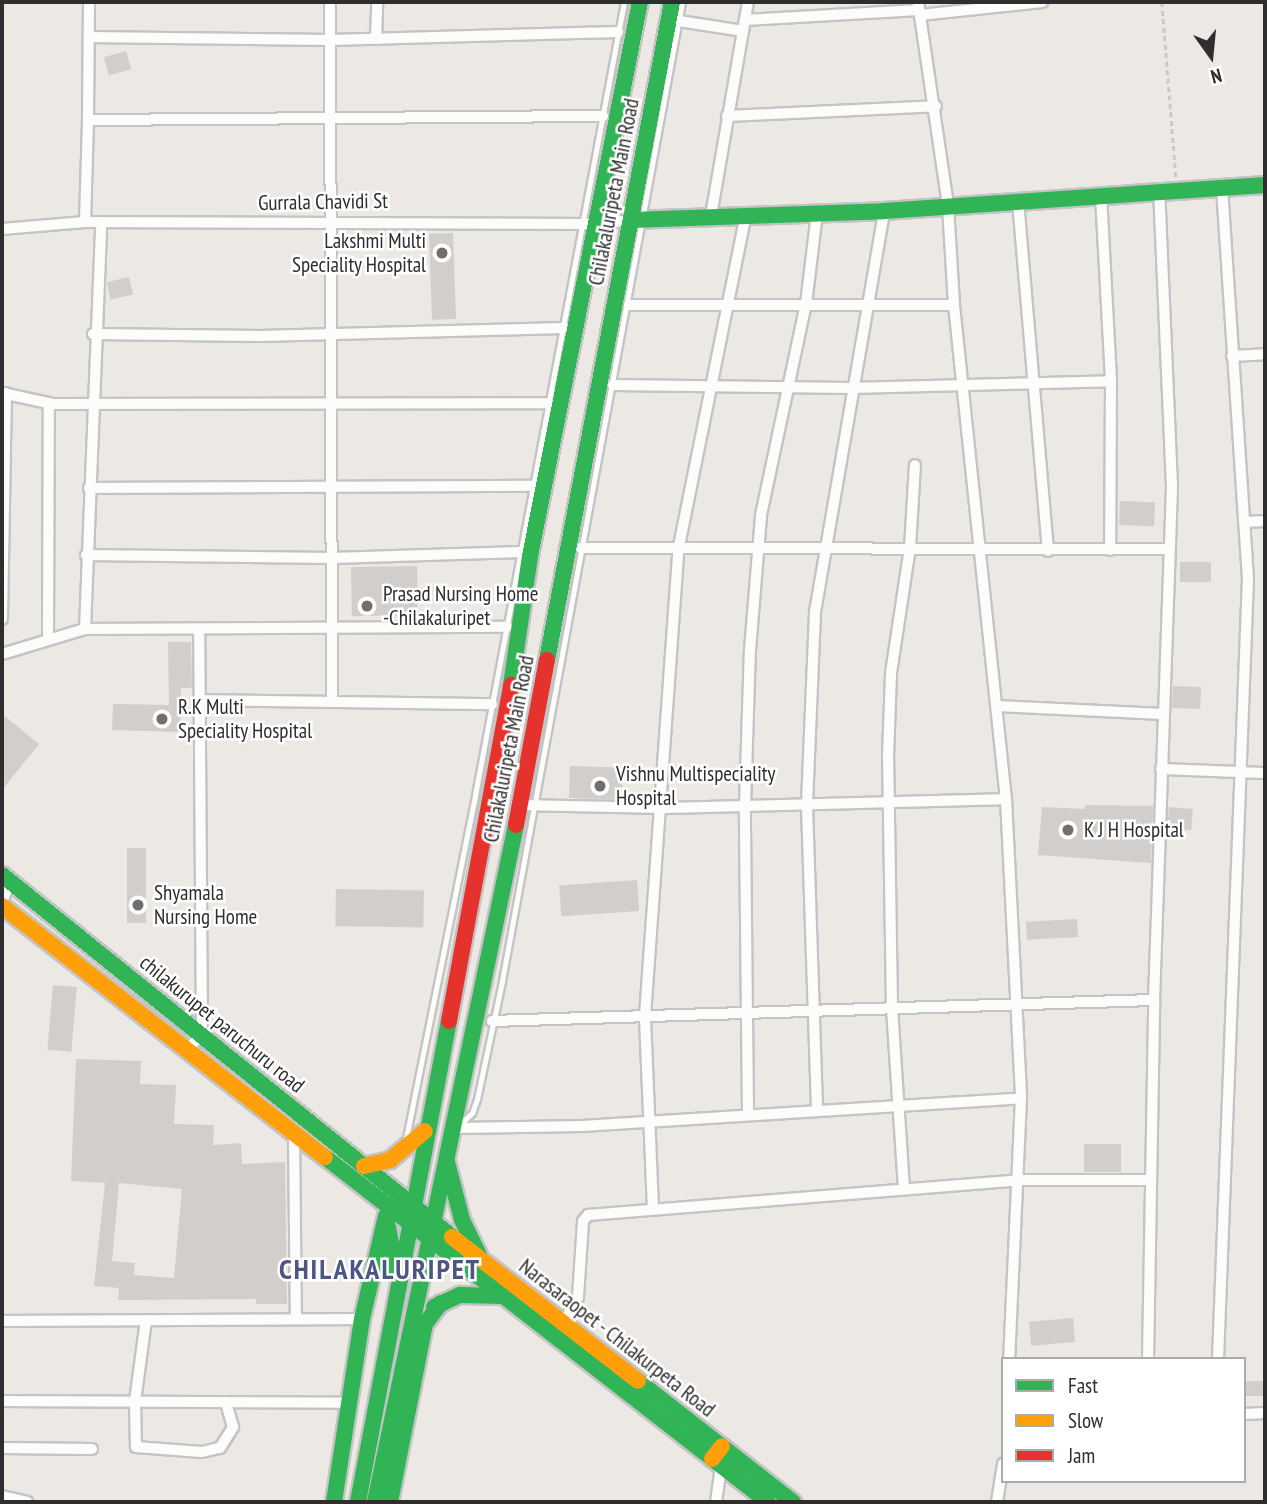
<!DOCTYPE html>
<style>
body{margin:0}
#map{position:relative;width:1267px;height:1504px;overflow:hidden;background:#ece8e4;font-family:"PT Sans Narrow",sans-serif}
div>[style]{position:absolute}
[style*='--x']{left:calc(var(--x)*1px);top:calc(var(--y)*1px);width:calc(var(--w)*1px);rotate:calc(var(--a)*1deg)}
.building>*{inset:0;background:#d1cecb;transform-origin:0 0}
.path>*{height:2.5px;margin-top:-1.25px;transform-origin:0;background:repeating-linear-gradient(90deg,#c9c9c8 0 5px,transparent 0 8.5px)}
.roads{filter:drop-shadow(2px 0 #c5c4c5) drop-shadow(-2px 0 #c5c4c5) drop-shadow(0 2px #c5c4c5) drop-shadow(0 -2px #c5c4c5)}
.lane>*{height:5px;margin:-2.5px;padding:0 2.5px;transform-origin:2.5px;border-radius:2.5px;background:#fcfcfb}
.street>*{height:10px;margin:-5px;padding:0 5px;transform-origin:5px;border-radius:5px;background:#fcfcfb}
.fast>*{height:16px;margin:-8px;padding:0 8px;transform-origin:8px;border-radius:8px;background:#30b455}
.slow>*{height:16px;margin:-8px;padding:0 8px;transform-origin:8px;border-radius:8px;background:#ff9f0a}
.jam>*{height:16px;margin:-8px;padding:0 8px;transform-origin:8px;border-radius:8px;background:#e5322d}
.dots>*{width:19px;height:19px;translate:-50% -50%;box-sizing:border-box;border:4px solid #fff;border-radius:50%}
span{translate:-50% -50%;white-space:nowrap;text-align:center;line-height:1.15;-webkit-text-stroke:5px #fff;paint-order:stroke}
.street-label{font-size:21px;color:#2e2e2e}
.poi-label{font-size:21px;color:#2e2e2e}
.right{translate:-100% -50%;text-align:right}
.left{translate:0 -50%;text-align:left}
.district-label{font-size:28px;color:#4d5680;font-weight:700;letter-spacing:2px}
.frame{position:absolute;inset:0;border:4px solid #2e2e2e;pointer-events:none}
.legend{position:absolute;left:1001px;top:1357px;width:245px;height:126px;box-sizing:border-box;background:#fff;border:2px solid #ababab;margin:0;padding:9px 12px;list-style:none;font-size:21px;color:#2e2e2e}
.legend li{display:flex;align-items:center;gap:14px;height:35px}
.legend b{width:35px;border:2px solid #ababab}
.north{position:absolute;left:1176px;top:21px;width:70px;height:70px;-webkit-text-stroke:5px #fff;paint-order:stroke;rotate:165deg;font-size:19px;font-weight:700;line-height:28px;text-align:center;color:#2e2e2e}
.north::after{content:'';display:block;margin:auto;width:24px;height:32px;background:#2e2e2e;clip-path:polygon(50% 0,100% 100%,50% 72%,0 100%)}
</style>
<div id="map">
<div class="building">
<div style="left:126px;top:51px;width:19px;height:23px;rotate:74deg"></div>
<div style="left:453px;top:233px;width:86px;height:24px;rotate:88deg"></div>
<div style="left:129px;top:277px;width:18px;height:23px;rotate:77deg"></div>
<div style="left:1120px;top:501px;width:35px;height:24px;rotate:2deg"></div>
<div style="left:1211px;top:562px;width:20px;height:31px;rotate:90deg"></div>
<div style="left:417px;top:566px;width:49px;height:66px;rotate:89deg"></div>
<div style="clip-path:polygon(168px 642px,191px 642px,192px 688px,181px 688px,180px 732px,112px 730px,113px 704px,169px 705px)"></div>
<div style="left:1173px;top:686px;width:28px;height:22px;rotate:2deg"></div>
<div style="clip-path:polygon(2px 714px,39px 744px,2px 790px)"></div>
<div style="left:570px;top:766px;width:53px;height:32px;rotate:2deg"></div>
<div style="clip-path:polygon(1085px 805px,1153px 806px,1151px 863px,1038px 855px,1042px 807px,1085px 809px)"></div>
<div style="left:1169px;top:807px;width:24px;height:21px;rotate:5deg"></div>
<div style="left:127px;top:848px;width:19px;height:75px"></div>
<div style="left:637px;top:880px;width:31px;height:78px;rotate:86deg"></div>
<div style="left:336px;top:889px;width:88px;height:37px;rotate:1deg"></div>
<div style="left:1077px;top:919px;width:18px;height:51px;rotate:87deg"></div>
<div style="left:53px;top:985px;width:24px;height:65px;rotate:5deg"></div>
<div style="clip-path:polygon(evenodd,76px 1059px,141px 1061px,140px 1084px,176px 1085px,174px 1124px,214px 1125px,213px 1145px,241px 1143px,242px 1164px,285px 1162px,287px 1304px,256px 1304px,256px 1299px,118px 1300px,119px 1288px,94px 1286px,105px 1183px,71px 1181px,76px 1059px,119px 1183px,182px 1189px,174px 1278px,134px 1275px,135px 1263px,112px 1261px,119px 1183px)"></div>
<div style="left:1084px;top:1144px;width:37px;height:28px"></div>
<div style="left:1073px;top:1318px;width:24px;height:44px;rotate:85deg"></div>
<div style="left:1244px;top:1381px;width:21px;height:15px"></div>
</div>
<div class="path">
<div style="--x:1162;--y:2;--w:176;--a:85.4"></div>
</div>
<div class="roads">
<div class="lane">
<div style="--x:457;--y:1127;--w:21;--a:-43"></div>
<div style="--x:472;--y:1113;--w:15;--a:-70"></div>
<div style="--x:477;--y:1099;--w:121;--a:-78"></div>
<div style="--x:502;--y:981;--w:995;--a:-79.58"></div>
<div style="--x:405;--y:1143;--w:355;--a:-78.6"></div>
<div style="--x:475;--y:795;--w:807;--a:-79.36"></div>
</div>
<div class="street">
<div style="--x:89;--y:2;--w:118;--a:90.5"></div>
<div style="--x:88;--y:120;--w:515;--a:-0.45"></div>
<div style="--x:330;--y:2;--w:698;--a:89.84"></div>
<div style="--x:918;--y:2;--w:206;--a:81.6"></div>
<div style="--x:948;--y:206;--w:99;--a:86.5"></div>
<div style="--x:954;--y:305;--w:497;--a:84"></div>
<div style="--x:1006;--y:799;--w:299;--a:87.1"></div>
<div style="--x:1021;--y:1098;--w:261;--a:92.6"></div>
<div style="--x:920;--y:15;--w:123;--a:-6.1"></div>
<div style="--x:745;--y:20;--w:174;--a:-3.3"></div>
<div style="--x:679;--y:21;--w:65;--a:8.9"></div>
<div style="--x:89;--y:37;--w:241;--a:0.7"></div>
<div style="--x:330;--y:40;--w:288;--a:-1.6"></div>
<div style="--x:376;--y:39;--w:37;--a:-88"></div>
<div style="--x:727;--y:116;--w:209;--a:-2.7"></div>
<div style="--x:1101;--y:195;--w:186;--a:86.9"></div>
<div style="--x:1111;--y:381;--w:169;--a:90.3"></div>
<div style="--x:1018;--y:201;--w:351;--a:85.1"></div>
<div style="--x:711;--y:216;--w:217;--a:-80.2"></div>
<div style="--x:85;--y:222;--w:102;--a:-88.3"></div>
<div style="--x:2;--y:229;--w:83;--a:-4.8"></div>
<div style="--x:85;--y:222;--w:509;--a:0.23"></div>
<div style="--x:594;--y:224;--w:37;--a:-6"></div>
<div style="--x:629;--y:305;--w:325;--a:0"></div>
<div style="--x:93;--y:334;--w:167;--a:0.7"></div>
<div style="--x:260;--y:336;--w:304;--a:-1.5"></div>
<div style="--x:1232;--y:356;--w:33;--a:-3"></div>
<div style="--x:613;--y:385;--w:238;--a:0.7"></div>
<div style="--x:851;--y:388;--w:260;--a:-1.5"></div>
<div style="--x:2;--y:393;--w:52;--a:12.2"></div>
<div style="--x:53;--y:404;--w:495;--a:-0.1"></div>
<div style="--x:89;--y:488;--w:445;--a:-0.3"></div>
<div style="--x:1244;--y:522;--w:21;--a:-3"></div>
<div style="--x:581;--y:548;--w:588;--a:0.1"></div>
<div style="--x:86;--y:555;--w:246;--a:0.7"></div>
<div style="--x:332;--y:558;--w:189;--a:-1.8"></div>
<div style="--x:2;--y:619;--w:226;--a:-89"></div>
<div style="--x:85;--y:629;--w:406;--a:-87.7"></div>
<div style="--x:48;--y:637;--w:234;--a:-89.8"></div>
<div style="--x:2;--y:654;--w:87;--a:-16.8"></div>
<div style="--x:85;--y:629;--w:422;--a:-0.3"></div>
<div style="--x:200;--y:700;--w:292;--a:0.8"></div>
<div style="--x:997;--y:706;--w:166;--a:2.8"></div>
<div style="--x:1161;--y:769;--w:104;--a:2.2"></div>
<div style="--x:520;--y:805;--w:143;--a:1.2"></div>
<div style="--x:663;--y:808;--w:343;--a:-1.5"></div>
<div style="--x:2;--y:902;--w:22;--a:-68"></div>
<div style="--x:492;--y:1021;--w:662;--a:-1.82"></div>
<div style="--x:188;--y:1050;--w:22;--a:-51"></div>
<div style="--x:202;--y:1033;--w:404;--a:-90.4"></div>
<div style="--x:817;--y:1108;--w:304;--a:-91.9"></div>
<div style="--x:807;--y:804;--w:192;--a:-87.6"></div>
<div style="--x:815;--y:612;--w:407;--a:-80.2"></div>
<div style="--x:748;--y:1112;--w:306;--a:-90.6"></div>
<div style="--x:745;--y:806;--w:156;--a:-88.2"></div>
<div style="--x:750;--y:650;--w:135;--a:-85.3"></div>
<div style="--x:761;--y:515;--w:216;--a:-78"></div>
<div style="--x:806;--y:304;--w:92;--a:-83.1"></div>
<div style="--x:456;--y:1128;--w:126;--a:-0.9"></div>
<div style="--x:582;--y:1126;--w:440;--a:-3.6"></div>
<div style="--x:294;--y:1135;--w:184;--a:89.4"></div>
<div style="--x:904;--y:1189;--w:182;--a:-93.8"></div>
<div style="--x:892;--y:1007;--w:251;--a:-90.9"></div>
<div style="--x:888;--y:756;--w:83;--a:-87.9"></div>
<div style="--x:891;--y:673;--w:126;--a:-81.4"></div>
<div style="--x:910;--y:548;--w:83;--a:-86.6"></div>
<div style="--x:653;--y:1209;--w:193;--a:-92.4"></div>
<div style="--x:645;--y:1016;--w:466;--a:-85.9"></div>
<div style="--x:678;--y:551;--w:343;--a:-78.6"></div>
<div style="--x:146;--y:1320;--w:82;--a:97.7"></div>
<div style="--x:135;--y:1401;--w:46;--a:88.8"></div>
<div style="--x:136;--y:1447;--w:66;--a:4.3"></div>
<div style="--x:202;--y:1452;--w:18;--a:-13"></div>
<div style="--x:220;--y:1448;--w:25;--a:-58"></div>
<div style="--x:233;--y:1427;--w:26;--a:-106"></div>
<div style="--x:2;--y:1321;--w:360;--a:-0.3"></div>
<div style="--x:561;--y:1327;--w:34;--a:-60"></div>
<div style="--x:578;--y:1297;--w:76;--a:-86.2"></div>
<div style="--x:583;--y:1221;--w:8;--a:-50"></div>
<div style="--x:588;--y:1215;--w:433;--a:-4.6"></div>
<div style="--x:1020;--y:1180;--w:131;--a:0"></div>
<div style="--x:1148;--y:1359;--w:359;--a:-89"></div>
<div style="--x:1154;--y:1000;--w:514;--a:-87.99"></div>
<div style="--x:1172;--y:486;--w:294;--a:-92.5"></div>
<div style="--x:1218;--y:1359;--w:781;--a:-87.8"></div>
<div style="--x:1248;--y:579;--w:393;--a:-93.8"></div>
<div style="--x:2;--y:1401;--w:348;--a:0.3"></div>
<div style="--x:1244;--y:1414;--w:21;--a:-3"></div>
<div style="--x:2;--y:1448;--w:90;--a:0.6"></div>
<div style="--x:2;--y:1496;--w:26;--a:13"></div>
<div style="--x:716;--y:1502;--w:37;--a:-82"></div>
<div style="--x:997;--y:1502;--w:39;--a:-81"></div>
</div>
<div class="fast">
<div style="--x:631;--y:220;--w:253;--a:-2"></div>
<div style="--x:884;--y:211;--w:382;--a:-3.9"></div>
<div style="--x:547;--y:660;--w:670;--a:-79.24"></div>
<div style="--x:511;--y:685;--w:130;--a:-81.6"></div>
<div style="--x:530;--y:556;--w:565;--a:-78.77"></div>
<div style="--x:2;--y:875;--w:578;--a:38.81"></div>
<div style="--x:325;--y:1157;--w:561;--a:37.91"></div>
<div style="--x:447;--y:1162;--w:60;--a:75.5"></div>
<div style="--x:462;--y:1220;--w:39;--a:64"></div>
<div style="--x:386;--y:1217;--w:58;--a:79.1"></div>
<div style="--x:434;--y:1307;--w:29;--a:-25"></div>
<div style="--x:460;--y:1295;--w:43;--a:1.3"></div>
<div style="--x:638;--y:1381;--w:197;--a:38"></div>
<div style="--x:334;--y:1502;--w:185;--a:-81.3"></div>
<div style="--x:362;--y:1319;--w:106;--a:-76.9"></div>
<div style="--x:358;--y:1502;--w:490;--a:-79.3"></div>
<div style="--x:375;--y:1502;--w:692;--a:-78.24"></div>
<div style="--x:390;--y:1502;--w:181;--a:-78.9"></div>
<div style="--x:425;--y:1324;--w:26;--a:-53"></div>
</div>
<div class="slow">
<div style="--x:2;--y:906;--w:409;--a:37.9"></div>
<div style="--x:364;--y:1166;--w:27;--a:-13"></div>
<div style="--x:390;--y:1160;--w:45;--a:-39.6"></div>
<div style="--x:452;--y:1237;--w:235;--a:37.7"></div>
<div style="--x:712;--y:1459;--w:16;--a:-52"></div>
</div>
<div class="jam">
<div style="--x:516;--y:825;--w:168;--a:-79.4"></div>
<div style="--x:449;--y:1021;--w:342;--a:-79.5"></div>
</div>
</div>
<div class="dots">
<div style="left:442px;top:253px;background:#706f6e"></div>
<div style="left:367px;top:606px;background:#706f6e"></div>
<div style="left:162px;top:719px;background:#706f6e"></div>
<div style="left:600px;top:786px;background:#706f6e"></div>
<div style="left:1068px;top:830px;background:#706f6e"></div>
<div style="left:138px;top:905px;background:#706f6e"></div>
</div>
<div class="street-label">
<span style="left:614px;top:192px;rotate:-79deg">Chilakaluripeta Main Road</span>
<span style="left:323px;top:202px;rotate:-1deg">Gurrala Chavidi St</span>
<span style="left:509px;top:749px;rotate:-79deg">Chilakaluripeta Main Road</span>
<span style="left:222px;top:1024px;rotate:39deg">chilakurupet paruchuru road</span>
<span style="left:617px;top:1338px;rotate:38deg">Narasaraopet - Chilakurpeta Road</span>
</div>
<div class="poi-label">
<span class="right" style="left:426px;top:253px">Lakshmi Multi<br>Speciality Hospital</span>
<span class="left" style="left:383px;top:606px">Prasad Nursing Home<br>-Chilakaluripet</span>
<span class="left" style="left:178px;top:719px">R.K Multi<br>Speciality Hospital</span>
<span class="left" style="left:616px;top:786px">Vishnu Multispeciality<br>Hospital</span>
<span class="left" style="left:1084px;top:830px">K J H Hospital</span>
<span class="left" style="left:154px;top:905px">Shyamala<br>Nursing Home</span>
</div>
<div class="district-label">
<span style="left:380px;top:1269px">CHILAKALURIPET</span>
</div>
<div class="frame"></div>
<ul class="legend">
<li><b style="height:9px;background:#30b455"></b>Fast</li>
<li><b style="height:9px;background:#ff9f0a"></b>Slow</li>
<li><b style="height:9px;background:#e5322d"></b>Jam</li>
</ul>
<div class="north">N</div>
</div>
